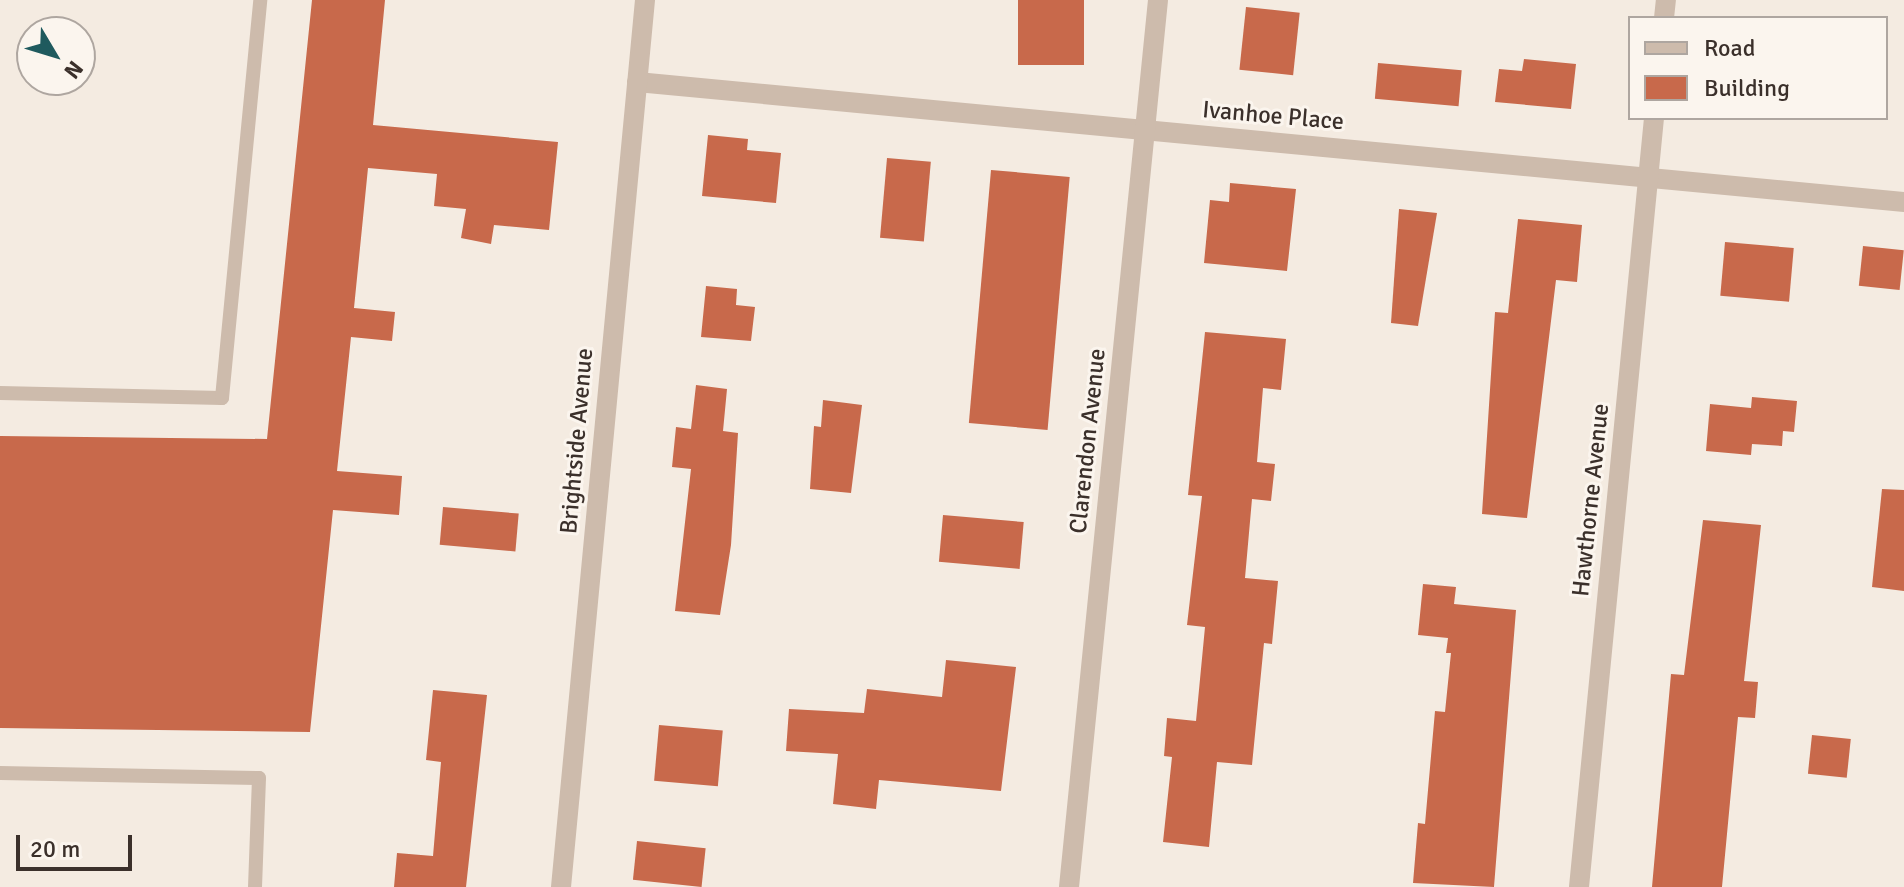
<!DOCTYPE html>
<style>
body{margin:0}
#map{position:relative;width:1904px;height:887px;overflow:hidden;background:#f4ebe1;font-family:Signika,sans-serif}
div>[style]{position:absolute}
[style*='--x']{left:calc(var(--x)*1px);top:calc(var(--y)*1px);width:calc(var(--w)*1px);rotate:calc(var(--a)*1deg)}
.building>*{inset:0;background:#c8694b;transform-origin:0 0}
.service>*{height:14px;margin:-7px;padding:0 7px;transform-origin:7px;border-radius:7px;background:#cdbbac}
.minor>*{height:20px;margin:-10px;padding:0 10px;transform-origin:10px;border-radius:10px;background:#cdbbac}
span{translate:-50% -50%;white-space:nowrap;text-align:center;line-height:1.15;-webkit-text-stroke:6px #fbf5ee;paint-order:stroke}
.street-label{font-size:24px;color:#3b302b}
.legend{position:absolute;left:1628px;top:16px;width:260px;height:104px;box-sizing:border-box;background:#fbf5ee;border:2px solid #aea6a0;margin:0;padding:10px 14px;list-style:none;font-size:24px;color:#3b302b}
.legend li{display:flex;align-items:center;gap:16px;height:40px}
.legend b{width:40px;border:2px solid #aea6a0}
.north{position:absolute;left:16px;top:16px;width:80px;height:80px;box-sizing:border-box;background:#fbf5ee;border:2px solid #aea6a0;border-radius:50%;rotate:128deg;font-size:22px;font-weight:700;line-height:32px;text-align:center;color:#3b302b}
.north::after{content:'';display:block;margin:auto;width:28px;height:36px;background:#1f5a5e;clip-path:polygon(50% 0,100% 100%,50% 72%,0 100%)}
.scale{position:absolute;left:16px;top:835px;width:116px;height:36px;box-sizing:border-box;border:4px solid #3b302b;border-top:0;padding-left:10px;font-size:24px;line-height:28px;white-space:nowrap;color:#3b302b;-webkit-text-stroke:6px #fbf5ee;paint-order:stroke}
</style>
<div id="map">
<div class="building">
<div style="clip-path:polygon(312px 0,385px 0,373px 125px,558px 142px,549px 230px,494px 225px,491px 244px,461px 238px,466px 209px,434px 206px,437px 174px,368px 168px,354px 308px,395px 312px,392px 341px,351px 337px,337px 471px,402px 476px,399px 515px,333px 510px,310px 732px,0 728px,0 436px,267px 439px)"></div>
<div style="left:1018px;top:0;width:66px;height:65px"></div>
<div style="left:1246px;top:7px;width:54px;height:63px;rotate:6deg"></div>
<div style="clip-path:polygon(1524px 59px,1576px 64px,1571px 109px,1495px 102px,1499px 69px,1522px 71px)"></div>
<div style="left:1378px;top:63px;width:84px;height:36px;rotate:5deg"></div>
<div style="clip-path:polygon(708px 135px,748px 139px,747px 150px,781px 153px,776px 203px,702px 196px)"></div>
<div style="left:887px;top:158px;width:44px;height:80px;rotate:5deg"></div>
<div style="left:991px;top:170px;width:79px;height:254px;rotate:5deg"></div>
<div style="clip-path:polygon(1230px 183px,1296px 189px,1287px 271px,1204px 263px,1210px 200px,1229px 202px)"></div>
<div style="clip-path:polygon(1399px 209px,1437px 213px,1418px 326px,1391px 323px)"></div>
<div style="clip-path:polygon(1518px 219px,1582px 225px,1577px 282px,1556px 280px,1527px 518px,1482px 514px,1495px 312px,1508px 313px)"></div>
<div style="left:1725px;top:242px;width:69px;height:54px;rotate:5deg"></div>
<div style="left:1863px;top:246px;width:41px;height:40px;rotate:6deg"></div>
<div style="clip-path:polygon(706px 286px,737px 289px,736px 305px,755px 307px,751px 341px,701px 337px)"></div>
<div style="clip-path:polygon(1205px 332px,1286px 339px,1281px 390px,1263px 388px,1257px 462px,1275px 464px,1271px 501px,1252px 499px,1245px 578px,1278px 581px,1272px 644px,1264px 643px,1252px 765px,1217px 762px,1209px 847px,1163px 842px,1172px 757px,1164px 756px,1167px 718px,1196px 721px,1205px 627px,1187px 625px,1202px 496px,1188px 495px)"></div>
<div style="clip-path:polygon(696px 385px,727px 389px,723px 431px,738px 433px,731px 545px,720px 615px,675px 611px,691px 469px,672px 467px,676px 427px,691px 429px)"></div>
<div style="clip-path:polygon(1752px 397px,1797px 401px,1794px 432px,1783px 431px,1782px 446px,1752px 444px,1751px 455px,1706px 451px,1710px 404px,1751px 408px)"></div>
<div style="clip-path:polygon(823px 400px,862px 405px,851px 493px,810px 489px,814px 426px,821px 427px)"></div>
<div style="clip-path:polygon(1882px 489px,1904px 490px,1904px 591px,1872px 587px)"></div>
<div style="left:443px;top:507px;width:76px;height:38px;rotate:5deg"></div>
<div style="left:943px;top:515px;width:81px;height:47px;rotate:5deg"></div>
<div style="clip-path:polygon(1703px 520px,1761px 525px,1744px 681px,1758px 682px,1755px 718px,1738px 717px,1722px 887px,1652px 887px,1671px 674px,1684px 675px)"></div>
<div style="clip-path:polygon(1423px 584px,1456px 587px,1454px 604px,1516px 610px,1494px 887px,1413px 883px,1418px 823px,1425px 824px,1435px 711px,1445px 712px,1451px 653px,1446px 653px,1448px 638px,1418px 635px)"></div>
<div style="clip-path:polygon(946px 660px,1016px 667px,1001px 791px,879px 780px,876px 809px,833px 804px,838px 754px,786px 751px,789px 709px,864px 713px,867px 689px,942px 697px)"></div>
<div style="clip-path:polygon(433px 690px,487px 695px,466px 887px,394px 887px,397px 853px,433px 856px,441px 762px,426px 760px)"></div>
<div style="left:659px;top:725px;width:64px;height:56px;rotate:5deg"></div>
<div style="left:1812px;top:735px;width:39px;height:39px;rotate:6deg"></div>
<div style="left:637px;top:841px;width:69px;height:39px;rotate:6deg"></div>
</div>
<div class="service">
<div style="--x:0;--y:393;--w:222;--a:1.3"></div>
<div style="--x:222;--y:398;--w:400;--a:-84.5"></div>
<div style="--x:0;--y:773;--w:259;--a:1.1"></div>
<div style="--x:259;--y:778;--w:109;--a:92.1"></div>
</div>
<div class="minor">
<div style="--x:1664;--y:18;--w:18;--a:-84"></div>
<div style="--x:637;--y:82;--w:1273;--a:5.41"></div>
<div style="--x:561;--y:887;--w:891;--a:-84.59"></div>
<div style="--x:1069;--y:887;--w:891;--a:-84.27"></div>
<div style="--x:1579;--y:887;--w:773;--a:-84.43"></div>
</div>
<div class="street-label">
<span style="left:1273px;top:116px;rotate:5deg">Ivanhoe Place</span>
<span style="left:577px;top:441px;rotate:-85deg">Brightside Avenue</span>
<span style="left:1088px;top:441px;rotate:-84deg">Clarendon Avenue</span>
<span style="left:1591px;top:500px;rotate:-84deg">Hawthorne Avenue</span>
</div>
<ul class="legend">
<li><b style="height:10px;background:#cdbbac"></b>Road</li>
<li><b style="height:22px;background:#c8694b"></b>Building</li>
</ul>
<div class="north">N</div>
<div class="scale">20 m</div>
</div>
